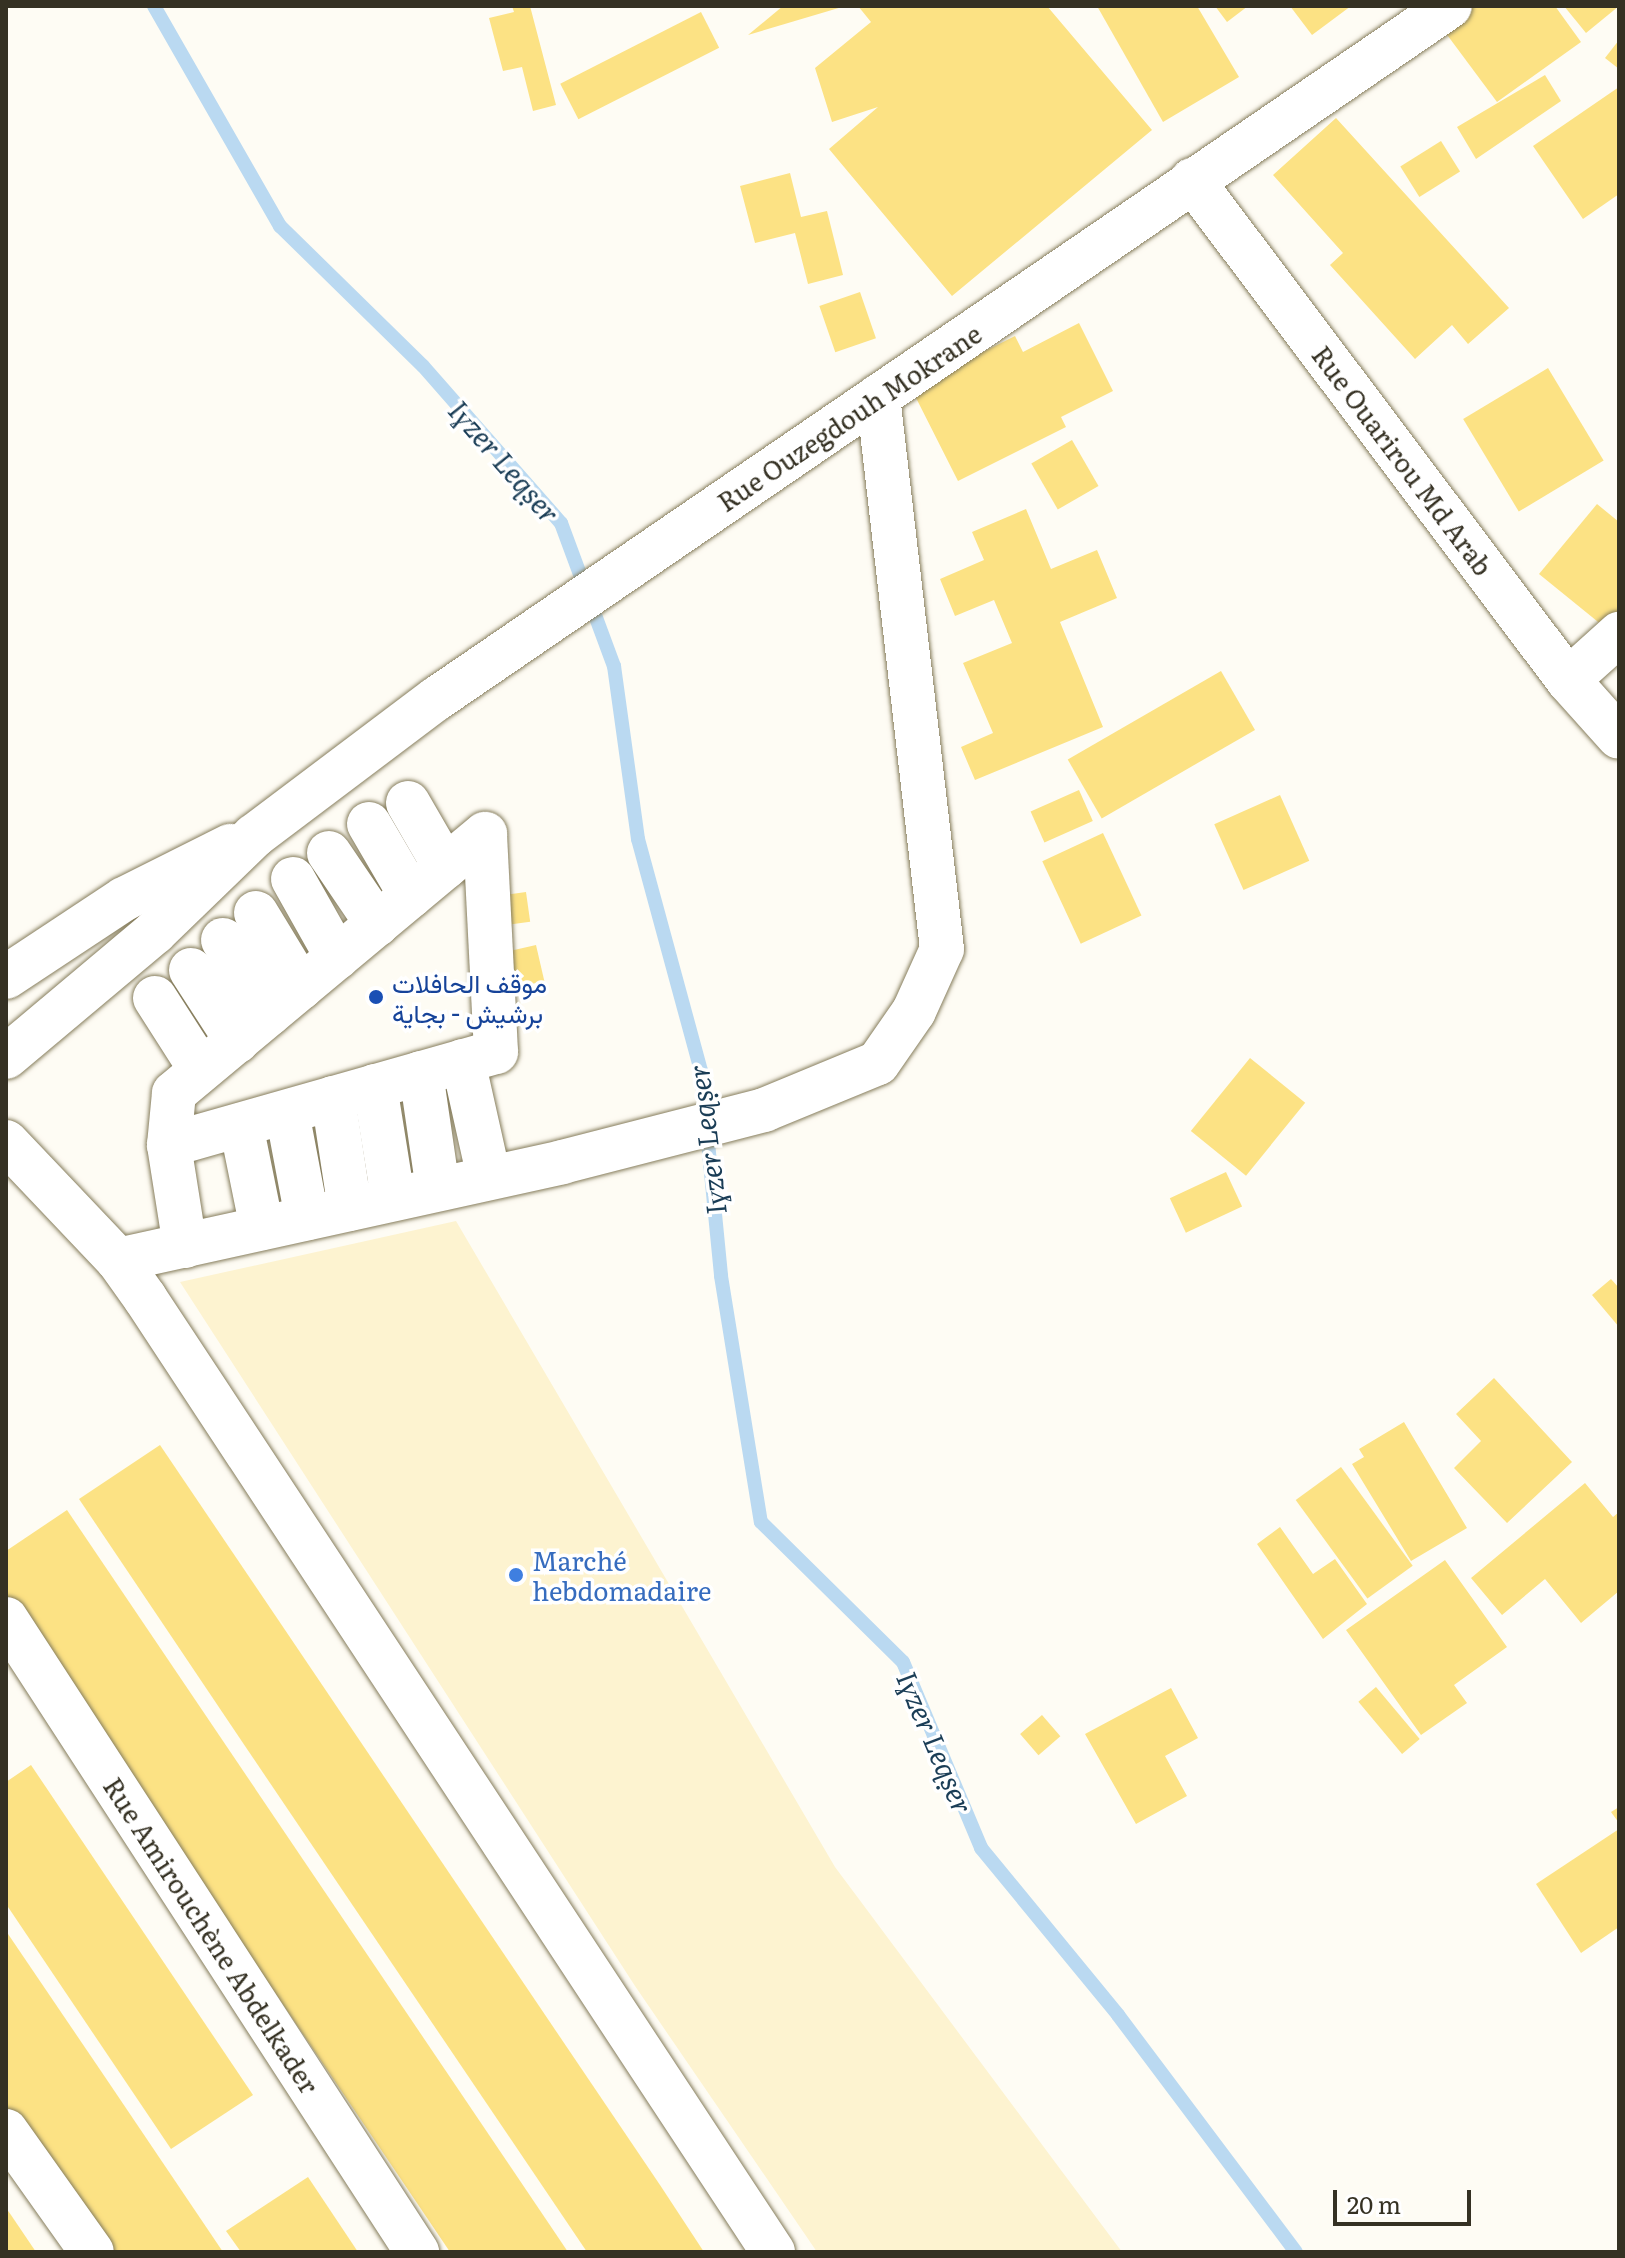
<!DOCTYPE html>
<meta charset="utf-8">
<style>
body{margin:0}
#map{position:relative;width:1625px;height:2258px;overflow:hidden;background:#fefcf4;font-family:Literata,Vazirmatn,serif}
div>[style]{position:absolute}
.built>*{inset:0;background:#fdf3d0}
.stream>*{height:14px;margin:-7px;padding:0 7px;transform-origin:7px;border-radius:7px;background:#bad9f1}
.building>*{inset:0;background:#fce284;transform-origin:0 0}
.roads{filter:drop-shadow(0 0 2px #867d5c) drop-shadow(0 0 2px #867d5c)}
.minor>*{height:44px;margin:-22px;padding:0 22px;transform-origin:22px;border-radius:22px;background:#fff}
.major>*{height:44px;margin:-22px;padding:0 22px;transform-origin:22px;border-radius:22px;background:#fff}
.dots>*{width:22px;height:22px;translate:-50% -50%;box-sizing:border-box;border:4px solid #fff;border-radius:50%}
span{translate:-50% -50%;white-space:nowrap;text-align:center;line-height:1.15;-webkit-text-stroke:7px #fff;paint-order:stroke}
.street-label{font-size:26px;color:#353123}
.transit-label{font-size:26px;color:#164399}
.left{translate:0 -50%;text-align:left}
.shop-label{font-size:26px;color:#366cbe}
.water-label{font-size:28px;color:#1a3d56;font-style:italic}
.frame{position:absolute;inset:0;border:8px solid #353123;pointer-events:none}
.scale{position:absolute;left:1333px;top:2190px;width:138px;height:36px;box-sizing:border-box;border:4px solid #353123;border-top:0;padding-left:10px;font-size:24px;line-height:28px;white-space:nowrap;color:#353123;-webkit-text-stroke:6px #fff;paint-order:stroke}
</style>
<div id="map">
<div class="built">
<div style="clip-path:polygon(456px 1221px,835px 1867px,1122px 2252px,817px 2252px,635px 1986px,180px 1282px)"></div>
</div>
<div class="stream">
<div style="left:154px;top:6px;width:254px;rotate:60.2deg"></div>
<div style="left:280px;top:226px;width:200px;rotate:44.4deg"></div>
<div style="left:423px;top:366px;width:209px;rotate:48.7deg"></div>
<div style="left:561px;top:523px;width:153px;rotate:69.7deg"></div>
<div style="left:614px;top:666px;width:175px;rotate:82.1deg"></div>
<div style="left:638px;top:839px;width:240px;rotate:74.8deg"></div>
<div style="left:701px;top:1071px;width:206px;rotate:84.4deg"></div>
<div style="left:721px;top:1276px;width:249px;rotate:80.8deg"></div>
<div style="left:761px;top:1522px;width:199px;rotate:44.6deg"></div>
<div style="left:903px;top:1662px;width:202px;rotate:67.2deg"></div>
<div style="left:981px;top:1848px;width:216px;rotate:50.6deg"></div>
<div style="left:1118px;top:2015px;width:296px;rotate:53.1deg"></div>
</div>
<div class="building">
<div style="clip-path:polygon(512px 6px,530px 6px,556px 105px,533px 111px,522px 67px,503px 71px,489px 18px,514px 12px)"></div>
<div style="clip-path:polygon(783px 6px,842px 6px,842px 7px,748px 35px)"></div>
<div style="clip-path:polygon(858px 6px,1047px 6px,1152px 130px,952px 296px,829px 149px,878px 107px,832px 122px,815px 68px,871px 22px)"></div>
<div style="clip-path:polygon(1097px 6px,1197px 6px,1239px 77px,1163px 122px)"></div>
<div style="clip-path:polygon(1215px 6px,1248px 6px,1227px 22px)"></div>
<div style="clip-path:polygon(1290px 6px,1351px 6px,1312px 35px)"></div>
<div style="clip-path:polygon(1473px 6px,1555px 6px,1581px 42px,1497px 102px,1442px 28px)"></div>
<div style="clip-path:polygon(1564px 6px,1619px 6px,1586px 33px)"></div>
<div style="left:701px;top:12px;width:40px;height:158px;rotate:63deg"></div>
<div style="clip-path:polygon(1619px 40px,1619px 69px,1605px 58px)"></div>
<div style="clip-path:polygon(1545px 75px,1561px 101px,1476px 159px,1457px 127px)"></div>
<div style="clip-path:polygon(1619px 87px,1619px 194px,1583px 219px,1533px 146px)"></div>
<div style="clip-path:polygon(1336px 118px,1509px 308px,1468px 344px,1452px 325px,1415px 359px,1330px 265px,1343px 253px,1273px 175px)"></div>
<div style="left:1441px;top:141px;width:36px;height:48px;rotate:58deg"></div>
<div style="clip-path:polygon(790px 173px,801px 217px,827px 211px,843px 275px,808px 284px,795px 233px,755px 243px,740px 186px)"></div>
<div style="left:860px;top:292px;width:49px;height:43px;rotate:71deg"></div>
<div style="clip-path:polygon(1079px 323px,1113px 391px,1061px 417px,1066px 427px,958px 481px,911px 388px,1015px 336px,1023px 352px)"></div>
<div style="left:1548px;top:368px;width:108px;height:99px;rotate:59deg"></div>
<div style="left:1072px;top:440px;width:53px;height:47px;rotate:60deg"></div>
<div style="clip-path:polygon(1597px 504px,1619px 522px,1619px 617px,1608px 630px,1539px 574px)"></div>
<div style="clip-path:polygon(1026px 509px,1051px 569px,1097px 550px,1117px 598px,1060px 622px,1103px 727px,975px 780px,961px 747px,993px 733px,963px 663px,1012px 643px,994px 600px,955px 616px,940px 579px,984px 560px,972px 532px)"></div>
<div style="left:1221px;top:671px;width:68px;height:177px;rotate:60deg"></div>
<div style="left:1079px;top:790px;width:34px;height:53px;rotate:66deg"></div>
<div style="left:1280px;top:795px;width:72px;height:72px;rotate:66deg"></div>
<div style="left:1103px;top:833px;width:91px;height:67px;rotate:65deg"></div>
<div style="left:526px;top:892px;width:30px;height:24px;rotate:82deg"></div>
<div style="left:536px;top:945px;width:37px;height:27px;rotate:77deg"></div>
<div style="left:1250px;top:1058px;width:71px;height:94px;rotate:39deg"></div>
<div style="left:1226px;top:1172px;width:38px;height:62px;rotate:65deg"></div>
<div style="clip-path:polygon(1611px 1279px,1619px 1288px,1619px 1327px,1592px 1295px)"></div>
<div style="clip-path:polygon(1494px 1378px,1572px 1462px,1507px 1523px,1454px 1468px,1481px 1441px,1456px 1414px)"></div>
<div style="clip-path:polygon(1404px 1422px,1467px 1528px,1411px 1561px,1352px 1464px,1364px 1457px,1359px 1449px)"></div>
<div style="clip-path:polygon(160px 1445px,660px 2185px,704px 2252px,587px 2252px,245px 1746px,79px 1499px)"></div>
<div style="left:1341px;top:1467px;width:122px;height:56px;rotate:54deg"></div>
<div style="clip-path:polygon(1585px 1483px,1613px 1517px,1619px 1512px,1619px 1591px,1581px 1623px,1545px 1579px,1502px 1615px,1471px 1578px)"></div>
<div style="clip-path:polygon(67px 1510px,456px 2086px,568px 2252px,450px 2252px,6px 1594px,6px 1551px)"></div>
<div style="clip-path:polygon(1280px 1527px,1313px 1574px,1335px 1559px,1367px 1604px,1323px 1639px,1257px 1544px)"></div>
<div style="clip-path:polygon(1445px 1560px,1507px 1647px,1454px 1685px,1467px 1703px,1421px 1735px,1346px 1630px)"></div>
<div style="left:1376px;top:1687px;width:68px;height:23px;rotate:50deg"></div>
<div style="clip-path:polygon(1171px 1688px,1198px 1738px,1165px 1756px,1187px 1796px,1136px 1824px,1085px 1734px)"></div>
<div style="left:1042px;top:1715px;width:28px;height:29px;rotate:49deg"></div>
<div style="clip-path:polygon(31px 1765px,253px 2095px,171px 2149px,6px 1904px,6px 1782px)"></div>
<div style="clip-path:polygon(1619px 1807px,1619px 1823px,1611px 1812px)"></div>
<div style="clip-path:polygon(1619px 1829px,1619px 1927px,1581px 1953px,1536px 1884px)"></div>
<div style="clip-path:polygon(6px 1931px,105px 2077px,223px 2252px,104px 2252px,78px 2214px,6px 2106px)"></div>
<div style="clip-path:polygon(308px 2177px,358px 2252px,241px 2252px,226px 2231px)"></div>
<div style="clip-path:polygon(6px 2208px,11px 2215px,36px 2252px,6px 2252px)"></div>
</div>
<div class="roads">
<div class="minor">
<div style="left:1192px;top:180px;width:626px;rotate:53.06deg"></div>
<div style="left:1568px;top:680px;width:76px;rotate:48.2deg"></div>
<div style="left:1568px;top:680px;width:69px;rotate:-42deg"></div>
<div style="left:408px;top:803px;width:74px;rotate:60deg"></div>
<div style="left:369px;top:824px;width:83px;rotate:59.7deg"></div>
<div style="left:329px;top:853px;width:86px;rotate:55.9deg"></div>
<div style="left:293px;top:879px;width:90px;rotate:60.6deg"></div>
<div style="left:256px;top:913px;width:87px;rotate:58.7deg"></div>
<div style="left:223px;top:940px;width:87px;rotate:58.1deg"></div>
<div style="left:191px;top:970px;width:85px;rotate:57.1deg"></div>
<div style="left:155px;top:998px;width:85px;rotate:57.4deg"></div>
<div style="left:463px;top:1061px;width:119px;rotate:77.4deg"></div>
<div style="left:421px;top:1073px;width:117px;rotate:81.7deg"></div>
<div style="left:375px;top:1086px;width:114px;rotate:80.9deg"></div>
<div style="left:333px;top:1098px;width:112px;rotate:81.3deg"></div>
<div style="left:287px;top:1112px;width:108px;rotate:79.3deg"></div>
<div style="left:241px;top:1125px;width:105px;rotate:78.5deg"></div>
<div style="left:6px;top:1142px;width:163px;rotate:46.5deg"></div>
<div style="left:118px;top:1260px;width:47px;rotate:54.6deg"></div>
<div style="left:145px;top:1298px;width:1142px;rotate:56.64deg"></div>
<div style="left:169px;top:1145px;width:340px;rotate:-15.9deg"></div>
<div style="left:496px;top:1052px;width:218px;rotate:-92.9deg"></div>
<div style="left:185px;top:1246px;width:102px;rotate:-99deg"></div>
<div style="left:169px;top:1145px;width:52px;rotate:-84.5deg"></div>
<div style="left:174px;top:1093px;width:405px;rotate:-39.8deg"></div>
<div style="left:118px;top:1260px;width:455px;rotate:-12.4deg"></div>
<div style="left:562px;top:1162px;width:209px;rotate:-14.4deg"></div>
<div style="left:764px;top:1110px;width:123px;rotate:-22.4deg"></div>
<div style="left:878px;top:1063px;width:63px;rotate:-55.3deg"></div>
<div style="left:914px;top:1011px;width:68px;rotate:-65.7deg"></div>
<div style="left:942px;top:949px;width:556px;rotate:-96.61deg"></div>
<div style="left:6px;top:1619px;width:755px;rotate:57deg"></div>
<div style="left:6px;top:2131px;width:148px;rotate:54.6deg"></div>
</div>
<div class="major">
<div style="left:6px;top:977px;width:141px;rotate:-33.5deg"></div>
<div style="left:124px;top:899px;width:119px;rotate:-26.6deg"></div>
<div style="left:6px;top:1057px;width:194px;rotate:-40deg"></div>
<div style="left:155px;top:932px;width:138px;rotate:-44.1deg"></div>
<div style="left:254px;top:836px;width:228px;rotate:-37deg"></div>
<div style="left:436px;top:699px;width:1228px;rotate:-34.35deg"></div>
</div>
</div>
<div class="dots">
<div style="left:376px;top:997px;background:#1a4fb4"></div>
<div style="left:516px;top:1575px;background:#3f7fe0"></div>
</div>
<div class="street-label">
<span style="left:849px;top:417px;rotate:-34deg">Rue Ouzegdouh Mokrane</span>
<span style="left:1403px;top:460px;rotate:53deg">Rue Ouarirou Md Arab</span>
<span style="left:212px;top:1935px;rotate:57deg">Rue Amirouchène Abdelkader</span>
</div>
<div class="transit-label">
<span class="left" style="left:392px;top:997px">موقف الحافلات<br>برشيش - بجاية</span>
</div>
<div class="shop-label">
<span class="left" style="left:532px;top:1575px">Marché<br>hebdomadaire</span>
</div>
<div class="water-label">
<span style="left:505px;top:461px;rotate:49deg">Iɣzer Leqṣer</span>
<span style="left:706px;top:1140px;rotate:-97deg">Iɣzer Leqṣer</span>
<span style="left:936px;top:1742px;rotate:67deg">Iɣzer Leqṣer</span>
</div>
<div class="frame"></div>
<div class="scale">20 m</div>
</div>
